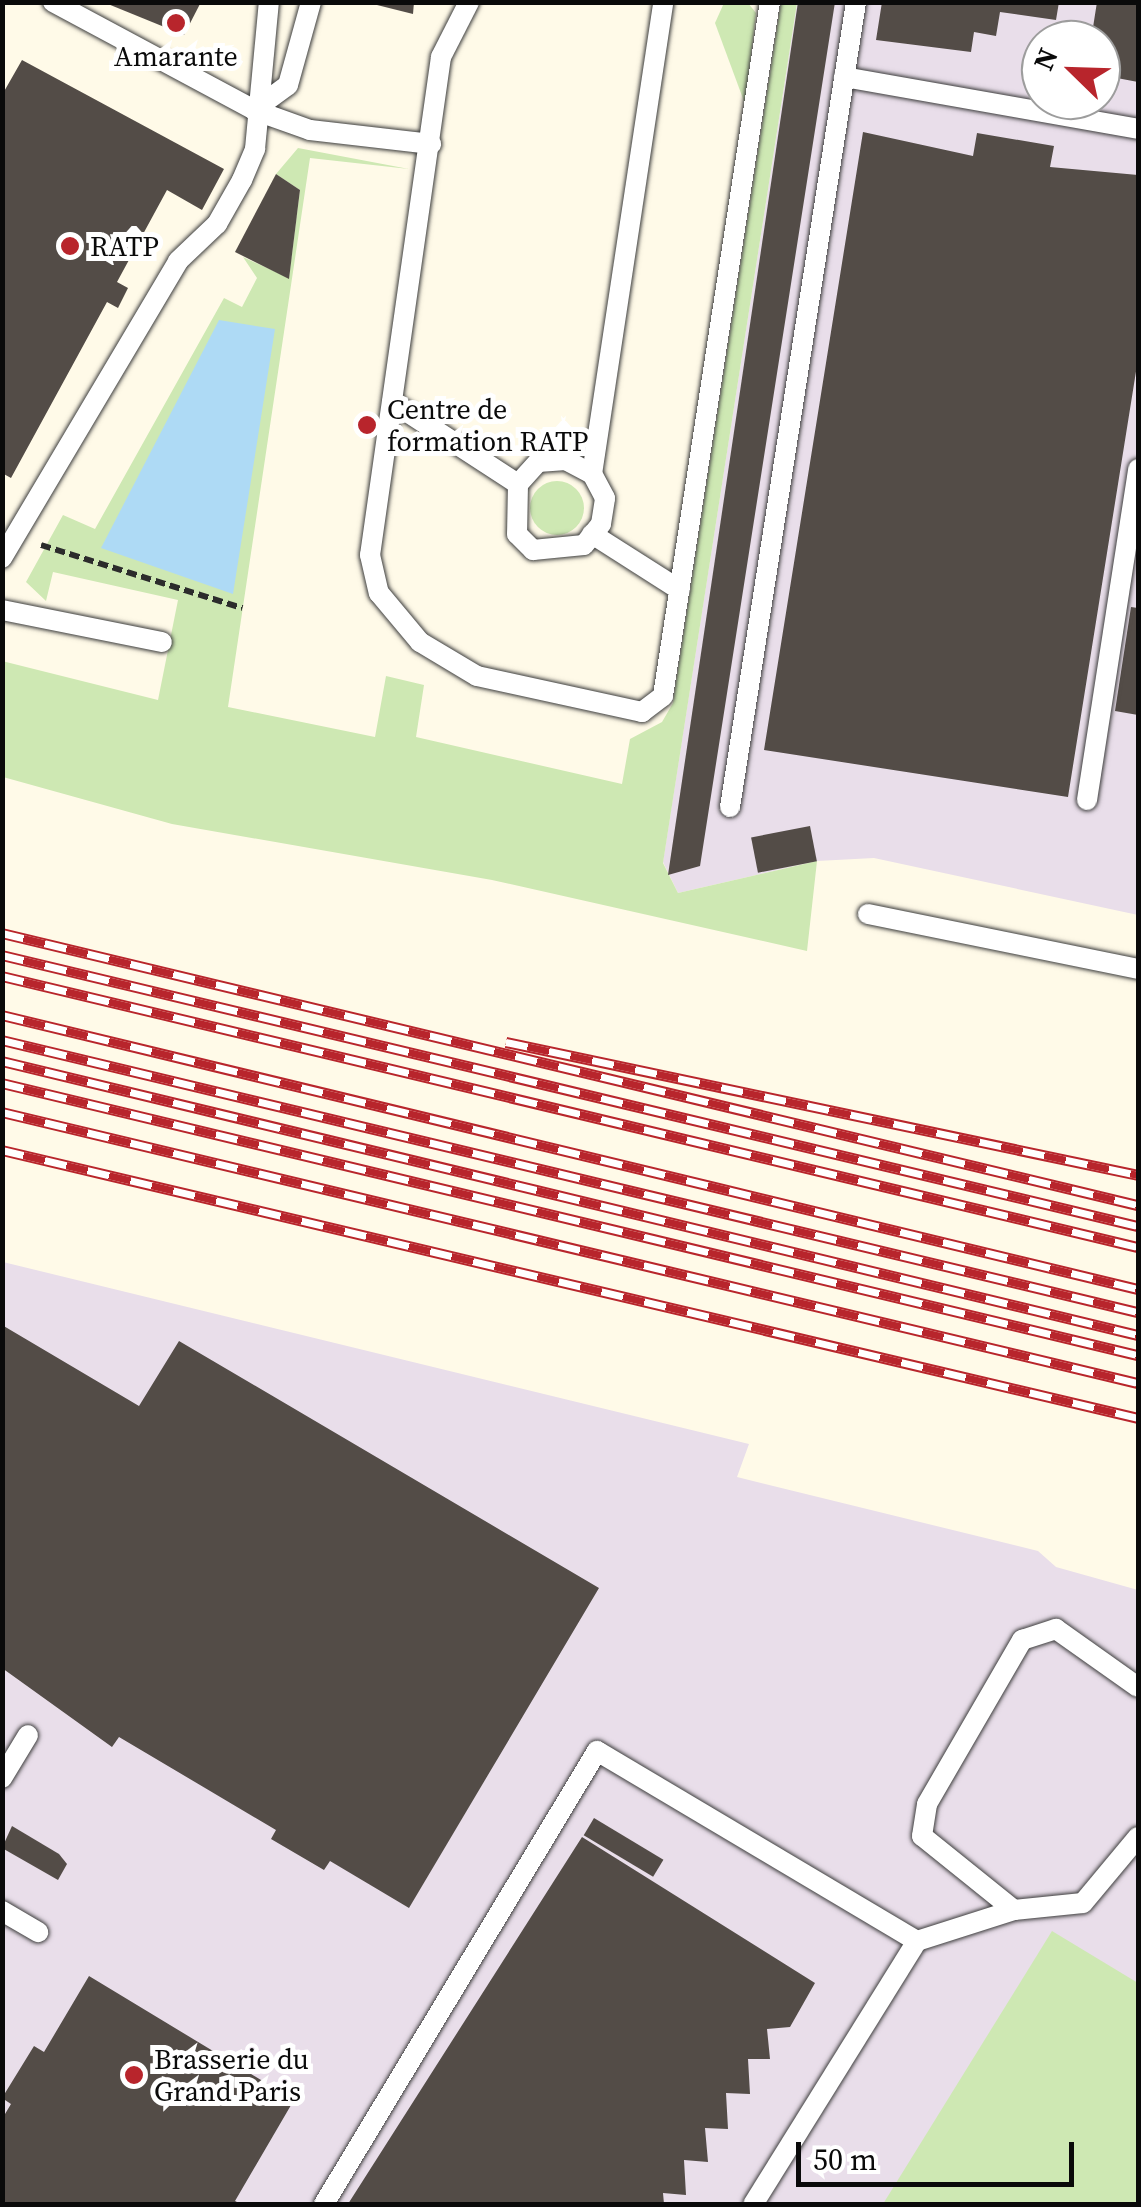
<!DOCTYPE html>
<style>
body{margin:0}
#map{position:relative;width:1141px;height:2207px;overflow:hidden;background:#fffae8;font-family:"Source Serif 4",serif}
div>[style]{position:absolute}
.industrial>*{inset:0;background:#e9deea}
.green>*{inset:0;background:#cee8b3}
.round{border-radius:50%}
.water>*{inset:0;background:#aedaf5}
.building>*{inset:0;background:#534c47;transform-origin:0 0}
.path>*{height:6px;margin-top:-3px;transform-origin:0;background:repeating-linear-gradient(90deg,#2c2c2c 0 10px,transparent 0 15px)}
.roads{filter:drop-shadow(0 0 2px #3d3d3d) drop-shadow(0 0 2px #3d3d3d)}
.lane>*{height:20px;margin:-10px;padding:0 10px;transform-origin:10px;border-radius:10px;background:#fff}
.rail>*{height:11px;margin-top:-5.5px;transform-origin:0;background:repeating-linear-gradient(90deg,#fff 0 22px,#b8252c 0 44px);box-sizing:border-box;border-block:2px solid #b8252c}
.dots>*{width:28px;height:28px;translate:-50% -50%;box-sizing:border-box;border:5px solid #fff;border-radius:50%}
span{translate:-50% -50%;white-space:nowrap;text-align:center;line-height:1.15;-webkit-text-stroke:10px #fff;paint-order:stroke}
.poi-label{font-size:28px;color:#0a0a0a}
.left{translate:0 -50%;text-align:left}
.frame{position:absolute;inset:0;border:5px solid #0a0a0a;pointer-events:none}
.north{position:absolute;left:1021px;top:20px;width:100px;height:100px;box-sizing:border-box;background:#fff;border:2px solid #9d9d9d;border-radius:50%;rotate:293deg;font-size:28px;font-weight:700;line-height:40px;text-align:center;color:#0a0a0a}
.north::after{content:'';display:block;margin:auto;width:35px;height:45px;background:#b8252c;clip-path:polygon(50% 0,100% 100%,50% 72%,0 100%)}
.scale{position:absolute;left:796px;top:2142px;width:278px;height:45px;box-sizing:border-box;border:5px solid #0a0a0a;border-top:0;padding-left:12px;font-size:30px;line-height:35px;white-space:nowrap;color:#0a0a0a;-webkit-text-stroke:8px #fff;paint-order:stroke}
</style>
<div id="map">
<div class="industrial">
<div style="clip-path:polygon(evenodd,797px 3px,1138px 3px,1138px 915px,874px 858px,817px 861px,678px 893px,663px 862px,797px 3px,1041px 40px,1101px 40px,1101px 100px,1041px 100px,1041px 40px)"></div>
<div style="clip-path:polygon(3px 1262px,749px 1444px,737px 1477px,1038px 1551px,1056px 1567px,1138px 1590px,1138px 2204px,3px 2204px)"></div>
</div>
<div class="green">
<div style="clip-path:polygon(724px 3px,748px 3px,756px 13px,745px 104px,715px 23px)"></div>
<div style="clip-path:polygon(781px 3px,797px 3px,663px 863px,678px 893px,817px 861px,807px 951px,492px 880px,172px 824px,3px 777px,2px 661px,158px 700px,178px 600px,53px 572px,46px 601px,26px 582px,63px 515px,95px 529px,224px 298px,242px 307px,257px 278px,243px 257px,289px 278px,300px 190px,276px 174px,298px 148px,409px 169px,310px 158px,228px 707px,375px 737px,386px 676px,424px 685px,416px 737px,622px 784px,630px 739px,662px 722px,673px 703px)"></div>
<div class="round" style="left:530px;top:481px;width:54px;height:54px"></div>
<div style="clip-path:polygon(1052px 1931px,1138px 1983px,1138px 2204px,883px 2204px)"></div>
</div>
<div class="water">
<div style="clip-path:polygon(219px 320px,275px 329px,233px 594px,101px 548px)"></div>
</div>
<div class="building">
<div style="clip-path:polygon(103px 2px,201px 2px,184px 35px)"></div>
<div style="clip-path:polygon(365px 2px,414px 2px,413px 14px)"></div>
<div style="clip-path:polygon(798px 2px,835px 2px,700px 866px,668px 875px)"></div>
<div style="clip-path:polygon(882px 2px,1059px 2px,1056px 20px,1000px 12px,996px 36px,974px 32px,971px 52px,876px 40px)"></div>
<div style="clip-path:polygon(1097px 2px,1138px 2px,1138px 82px,1101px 75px,1101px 40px,1091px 40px)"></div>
<div style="clip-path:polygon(22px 60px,224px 169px,202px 210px,167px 190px,117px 282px,128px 288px,118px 308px,107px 302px,11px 478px,2px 473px,2px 95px)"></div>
<div style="clip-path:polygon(863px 132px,973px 156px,977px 133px,1054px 146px,1050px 167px,1138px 175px,1138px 359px,1068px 797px,764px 750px)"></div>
<div style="clip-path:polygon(276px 174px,300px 190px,289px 279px,235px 252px)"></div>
<div style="clip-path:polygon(1131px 607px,1138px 608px,1138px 715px,1115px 711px)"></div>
<div style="left:810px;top:826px;width:36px;height:60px;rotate:79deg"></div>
<div style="clip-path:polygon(2px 1325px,139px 1406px,179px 1341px,599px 1588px,409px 1908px,330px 1861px,324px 1870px,271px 1839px,276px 1830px,119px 1737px,112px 1747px,2px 1668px)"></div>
<div style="left:594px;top:1818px;width:81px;height:20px;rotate:31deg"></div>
<div style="clip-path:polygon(12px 1826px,59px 1854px,67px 1864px,58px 1880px,2px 1848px)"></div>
<div style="clip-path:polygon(582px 1837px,815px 1983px,790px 2027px,767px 2029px,770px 2059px,748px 2059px,750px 2094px,726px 2093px,728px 2129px,705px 2128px,708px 2162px,684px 2160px,686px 2195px,663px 2193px,664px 2204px,348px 2204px)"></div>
<div style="clip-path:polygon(89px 1976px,294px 2100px,235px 2201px,241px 2204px,2px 2204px,2px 2119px,11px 2104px,2px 2098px,34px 2046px,44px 2052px)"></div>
</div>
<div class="path">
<div style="left:41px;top:545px;width:211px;rotate:17.4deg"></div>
</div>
<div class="roads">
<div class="lane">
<div style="left:53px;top:2px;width:228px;rotate:28.2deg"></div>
<div style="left:254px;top:110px;width:59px;rotate:19.7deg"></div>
<div style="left:310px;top:130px;width:122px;rotate:6.6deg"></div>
<div style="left:469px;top:2px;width:62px;rotate:117deg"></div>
<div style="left:441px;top:57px;width:503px;rotate:98.11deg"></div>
<div style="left:370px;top:555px;width:39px;rotate:77deg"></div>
<div style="left:379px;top:593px;width:64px;rotate:50.1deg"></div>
<div style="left:420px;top:642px;width:66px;rotate:30.8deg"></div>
<div style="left:477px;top:676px;width:169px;rotate:12.3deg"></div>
<div style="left:642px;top:712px;width:26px;rotate:-37deg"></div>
<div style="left:663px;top:696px;width:702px;rotate:-81.24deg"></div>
<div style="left:844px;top:77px;width:299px;rotate:10deg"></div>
<div style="left:254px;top:110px;width:42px;rotate:-36.3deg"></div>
<div style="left:288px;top:85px;width:86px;rotate:-74.5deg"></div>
<div style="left:392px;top:402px;width:150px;rotate:33.1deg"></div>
<div style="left:592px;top:474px;width:30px;rotate:-152deg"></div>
<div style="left:566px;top:460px;width:28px;rotate:176deg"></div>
<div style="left:538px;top:462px;width:30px;rotate:132deg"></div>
<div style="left:518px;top:484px;width:50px;rotate:91.1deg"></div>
<div style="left:517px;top:534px;width:23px;rotate:45deg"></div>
<div style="left:533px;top:550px;width:51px;rotate:-5.6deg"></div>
<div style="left:584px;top:545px;width:27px;rotate:-51deg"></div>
<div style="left:601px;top:524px;width:26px;rotate:-81deg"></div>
<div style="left:605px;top:498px;width:27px;rotate:-118deg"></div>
<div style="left:592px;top:474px;width:477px;rotate:-81.4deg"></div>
<div style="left:592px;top:534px;width:104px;rotate:32.5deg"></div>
<div style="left:2px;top:558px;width:345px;rotate:-59.3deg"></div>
<div style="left:178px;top:261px;width:54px;rotate:-43.5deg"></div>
<div style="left:217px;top:224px;width:51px;rotate:-60.4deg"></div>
<div style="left:242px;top:180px;width:34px;rotate:-67deg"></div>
<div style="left:255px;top:149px;width:148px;rotate:-84.6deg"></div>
<div style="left:2px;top:610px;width:163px;rotate:11.3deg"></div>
<div style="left:1087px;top:800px;width:335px;rotate:-81.2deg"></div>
<div style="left:730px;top:807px;width:815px;rotate:-81.1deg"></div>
<div style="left:868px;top:914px;width:276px;rotate:11.5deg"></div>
<div style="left:2px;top:1778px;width:50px;rotate:-58.8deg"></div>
<div style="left:1014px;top:1910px;width:118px;rotate:-141.2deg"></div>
<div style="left:922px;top:1836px;width:32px;rotate:-81deg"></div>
<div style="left:927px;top:1804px;width:190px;rotate:-59.9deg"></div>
<div style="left:1022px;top:1640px;width:36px;rotate:-18deg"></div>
<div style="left:1056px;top:1629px;width:100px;rotate:35.3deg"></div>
<div style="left:2px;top:1911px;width:42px;rotate:30.3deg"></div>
<div style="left:917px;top:1941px;width:102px;rotate:-17.7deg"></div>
<div style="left:1014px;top:1910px;width:69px;rotate:-5.8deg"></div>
<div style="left:1083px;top:1903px;width:86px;rotate:-50.2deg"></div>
<div style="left:324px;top:2204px;width:529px;rotate:-58.92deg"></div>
<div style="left:597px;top:1751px;width:372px;rotate:30.7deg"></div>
<div style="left:917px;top:1941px;width:310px;rotate:121.9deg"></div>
</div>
</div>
<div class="rail">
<div style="left:2px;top:933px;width:1168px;rotate:13.47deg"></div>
<div style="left:2px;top:955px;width:1168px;rotate:13.42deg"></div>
<div style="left:2px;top:976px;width:1168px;rotate:13.42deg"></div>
<div style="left:2px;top:1015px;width:1169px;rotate:13.56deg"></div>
<div style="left:2px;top:1040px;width:1168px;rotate:13.47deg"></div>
<div style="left:506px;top:1042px;width:646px;rotate:11.88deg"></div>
<div style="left:2px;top:1061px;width:1169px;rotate:13.56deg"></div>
<div style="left:2px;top:1083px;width:1168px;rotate:13.47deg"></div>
<div style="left:2px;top:1112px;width:1168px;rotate:13.42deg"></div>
<div style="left:2px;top:1150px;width:1167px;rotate:13.27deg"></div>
</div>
<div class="dots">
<div style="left:176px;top:23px;background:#b8252c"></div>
<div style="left:70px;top:246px;background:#b8252c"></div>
<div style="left:367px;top:425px;background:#b8252c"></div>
<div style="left:134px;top:2075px;background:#b8252c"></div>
</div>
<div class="poi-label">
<span style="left:176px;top:56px">Amarante</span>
<span class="left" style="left:90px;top:246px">RATP</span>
<span class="left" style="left:387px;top:425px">Centre de<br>formation RATP</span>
<span class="left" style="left:154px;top:2075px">Brasserie du<br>Grand Paris</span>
</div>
<div class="frame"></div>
<div class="north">N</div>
<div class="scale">50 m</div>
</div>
